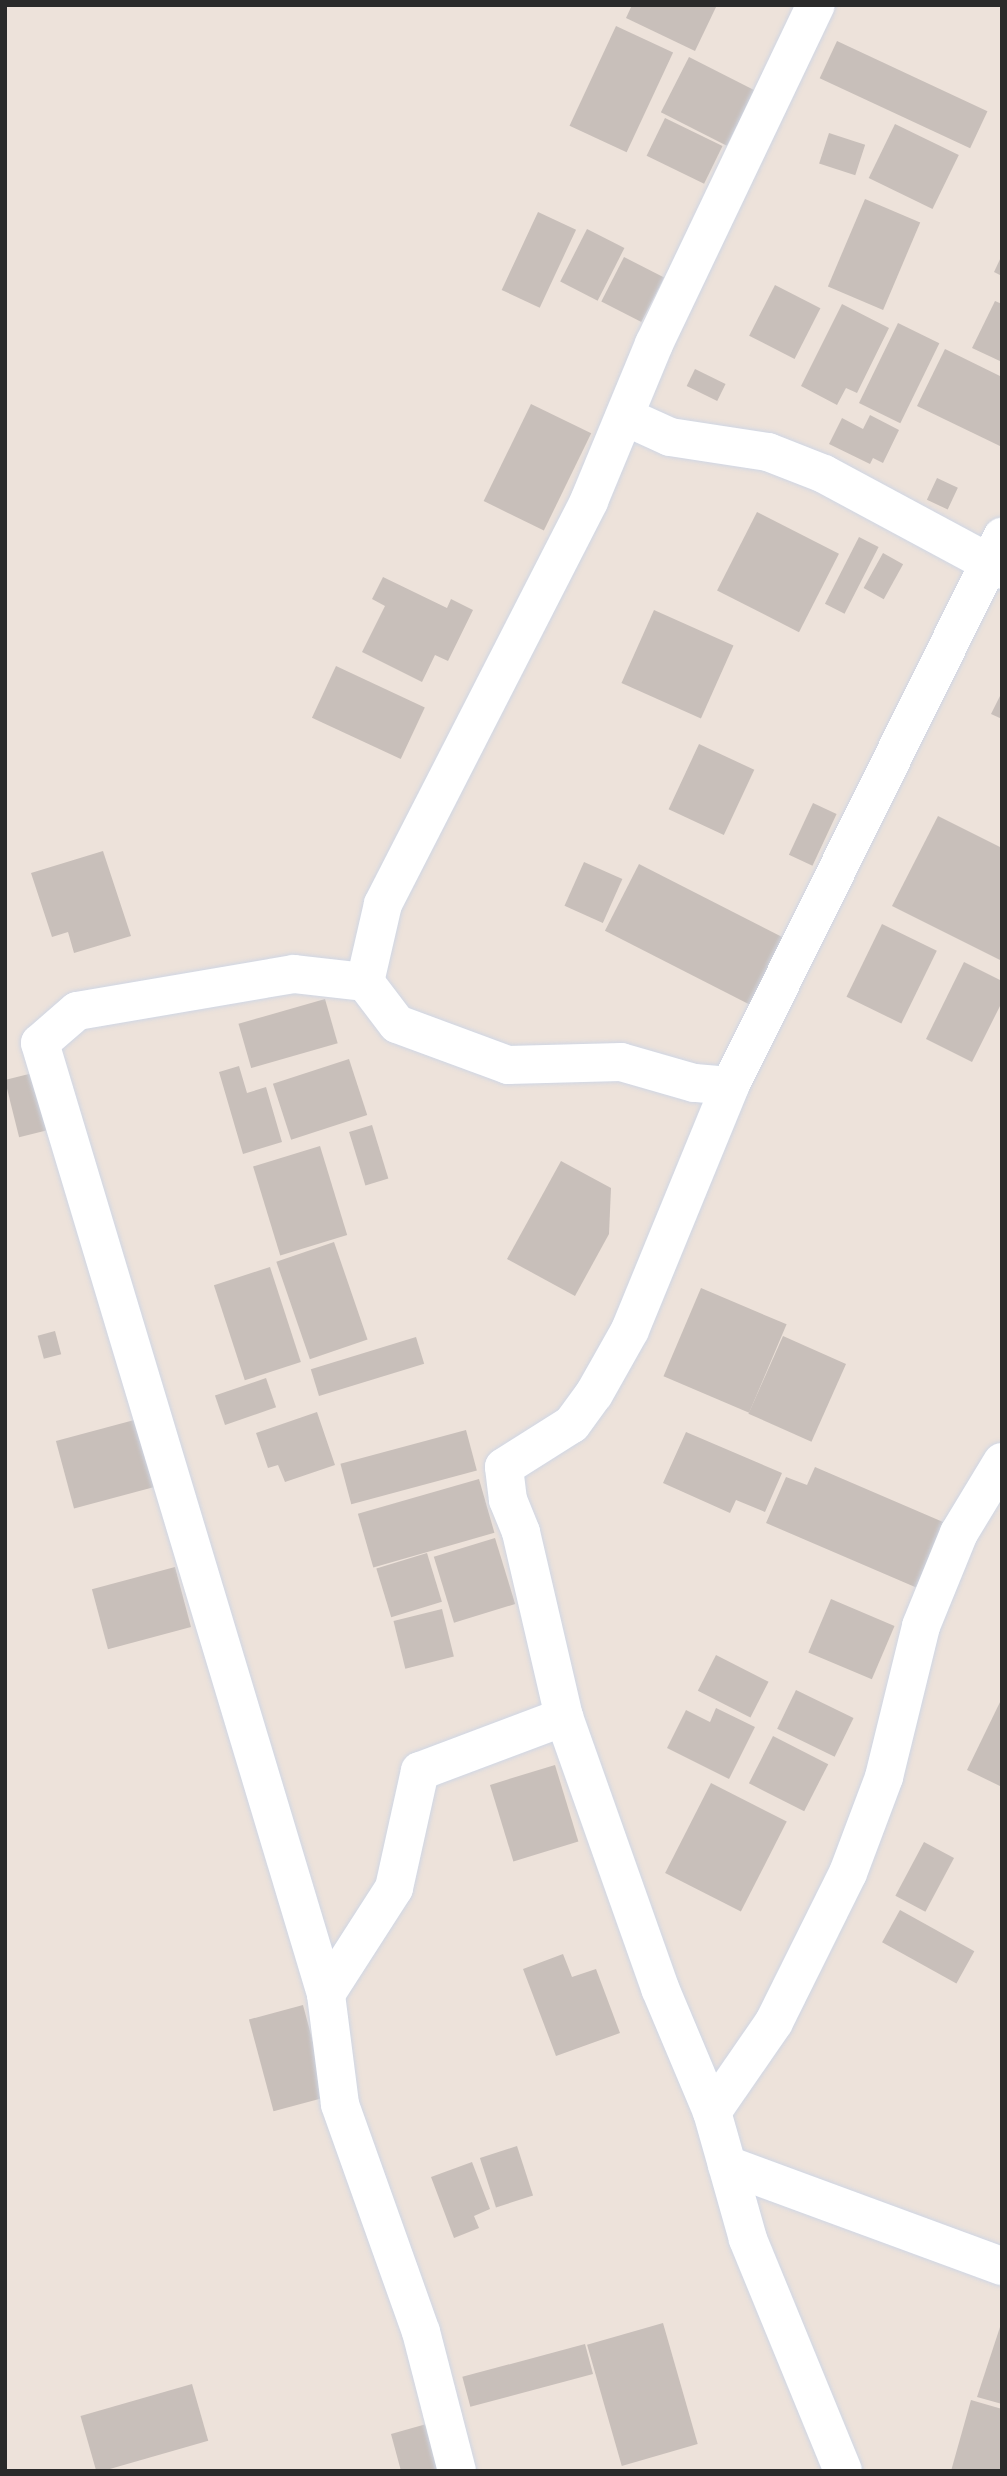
<!DOCTYPE html>
<style>
body{margin:0}
#map{position:relative;width:1007px;height:2476px;overflow:hidden;background:#ede2da;font-family:Signika,sans-serif}
div>[style]{position:absolute}
.building>*{inset:0;background:#c8bfba;transform-origin:0 0}
.roads{filter:drop-shadow(0 0 2px #cfd6e4) drop-shadow(0 0 2px #cfd6e4)}
.minor>*{height:38px;margin:-19px;padding:0 19px;transform-origin:19px;border-radius:19px;background:#fff}
span{translate:-50% -50%;white-space:nowrap;text-align:center;line-height:1.15;-webkit-text-stroke:5px #fff;paint-order:stroke}
.frame{position:absolute;inset:0;border:7px solid #2a2a2a;pointer-events:none}
</style>
<div id="map">
<div class="building">
<div style="clip-path:polygon(632px 5px,717px 5px,695px 51px,626px 18px)"></div>
<div style="left:616px;top:26px;width:63px;height:110px;rotate:25deg"></div>
<div style="left:837px;top:41px;width:166px;height:41px;rotate:25deg"></div>
<div style="left:689px;top:57px;width:74px;height:62px;rotate:27deg"></div>
<div style="left:665px;top:118px;width:64px;height:42px;rotate:26deg"></div>
<div style="left:895px;top:124px;width:71px;height:60px;rotate:26deg"></div>
<div style="left:829px;top:133px;width:38px;height:32px;rotate:18deg"></div>
<div style="left:865px;top:199px;width:60px;height:95px;rotate:23deg"></div>
<div style="left:538px;top:212px;width:42px;height:86px;rotate:25deg"></div>
<div style="left:587px;top:229px;width:42px;height:59px;rotate:27deg"></div>
<div style="clip-path:polygon(1002px 255px,1002px 276px,994px 272px)"></div>
<div style="left:624px;top:257px;width:45px;height:50px;rotate:27deg"></div>
<div style="left:775px;top:285px;width:51px;height:57px;rotate:27deg"></div>
<div style="clip-path:polygon(995px 301px,1002px 304px,1002px 362px,972px 348px)"></div>
<div style="clip-path:polygon(842px 304px,889px 328px,857px 393px,846px 388px,837px 405px,801px 386px)"></div>
<div style="left:898px;top:323px;width:46px;height:89px;rotate:26deg"></div>
<div style="clip-path:polygon(945px 349px,1002px 377px,1002px 447px,917px 406px)"></div>
<div style="left:695px;top:369px;width:34px;height:19px;rotate:26deg"></div>
<div style="left:531px;top:404px;width:67px;height:108px;rotate:26deg"></div>
<div style="clip-path:polygon(870px 415px,899px 430px,883px 463px,873px 458px,870px 464px,829px 444px,842px 418px,863px 429px)"></div>
<div style="left:937px;top:478px;width:23px;height:24px;rotate:25deg"></div>
<div style="left:757px;top:512px;width:92px;height:88px;rotate:27deg"></div>
<div style="left:859px;top:537px;width:22px;height:75px;rotate:27deg"></div>
<div style="left:883px;top:553px;width:23px;height:40px;rotate:29deg"></div>
<div style="clip-path:polygon(383px 577px,447px 608px,451px 599px,473px 610px,448px 661px,435px 655px,422px 682px,362px 652px,385px 606px,372px 599px)"></div>
<div style="left:654px;top:610px;width:87px;height:80px;rotate:24deg"></div>
<div style="left:336px;top:666px;width:98px;height:57px;rotate:25deg"></div>
<div style="clip-path:polygon(1002px 692px,1002px 719px,991px 714px)"></div>
<div style="left:699px;top:744px;width:61px;height:72px;rotate:25deg"></div>
<div style="left:813px;top:803px;width:26px;height:57px;rotate:25deg"></div>
<div style="clip-path:polygon(938px 816px,1002px 848px,1002px 961px,892px 906px)"></div>
<div style="clip-path:polygon(103px 851px,131px 936px,74px 953px,68px 932px,52px 937px,31px 873px)"></div>
<div style="left:584px;top:862px;width:42px;height:48px;rotate:24deg"></div>
<div style="left:639px;top:864px;width:165px;height:75px;rotate:27deg"></div>
<div style="left:882px;top:924px;width:61px;height:81px;rotate:26deg"></div>
<div style="clip-path:polygon(964px 962px,1002px 981px,1002px 1002px,972px 1062px,926px 1039px)"></div>
<div style="left:325px;top:999px;width:46px;height:90px;rotate:74deg"></div>
<div style="left:349px;top:1059px;width:59px;height:80px;rotate:72deg"></div>
<div style="clip-path:polygon(239px 1066px,247px 1093px,266px 1087px,282px 1142px,243px 1154px,219px 1072px)"></div>
<div style="left:33px;top:1073px;width:59px;height:29px;rotate:76deg"></div>
<div style="left:372px;top:1125px;width:56px;height:24px;rotate:73deg"></div>
<div style="left:320px;top:1146px;width:93px;height:70px;rotate:73deg"></div>
<div style="clip-path:polygon(561px 1161px,611px 1188px,609px 1234px,575px 1296px,507px 1259px)"></div>
<div style="left:334px;top:1242px;width:103px;height:61px;rotate:71deg"></div>
<div style="left:270px;top:1267px;width:100px;height:59px;rotate:72deg"></div>
<div style="left:701px;top:1288px;width:93px;height:96px;rotate:23deg"></div>
<div style="left:55px;top:1331px;width:24px;height:18px;rotate:75deg"></div>
<div style="left:783px;top:1336px;width:69px;height:85px;rotate:24deg"></div>
<div style="left:416px;top:1337px;width:28px;height:110px;rotate:73deg"></div>
<div style="left:266px;top:1378px;width:31px;height:54px;rotate:71deg"></div>
<div style="clip-path:polygon(317px 1412px,335px 1465px,285px 1482px,278px 1465px,268px 1468px,256px 1433px)"></div>
<div style="left:138px;top:1419px;width:70px;height:85px;rotate:75deg"></div>
<div style="left:466px;top:1430px;width:42px;height:130px;rotate:75deg"></div>
<div style="clip-path:polygon(686px 1432px,782px 1473px,765px 1512px,736px 1500px,730px 1513px,663px 1483px)"></div>
<div style="clip-path:polygon(815px 1467px,950px 1525px,922px 1590px,766px 1523px,786px 1477px,807px 1485px)"></div>
<div style="left:479px;top:1479px;width:56px;height:126px;rotate:74deg"></div>
<div style="left:495px;top:1538px;width:69px;height:64px;rotate:73deg"></div>
<div style="left:427px;top:1553px;width:51px;height:53px;rotate:73deg"></div>
<div style="left:175px;top:1567px;width:62px;height:86px;rotate:75deg"></div>
<div style="left:831px;top:1599px;width:69px;height:58px;rotate:23deg"></div>
<div style="left:442px;top:1609px;width:49px;height:50px;rotate:76deg"></div>
<div style="left:716px;top:1655px;width:59px;height:40px;rotate:27deg"></div>
<div style="left:796px;top:1690px;width:64px;height:43px;rotate:26deg"></div>
<div style="clip-path:polygon(1002px 1698px,1002px 1787px,967px 1770px)"></div>
<div style="clip-path:polygon(716px 1708px,755px 1727px,729px 1779px,667px 1748px,686px 1710px,710px 1722px)"></div>
<div style="left:773px;top:1736px;width:62px;height:53px;rotate:27deg"></div>
<div style="left:555px;top:1765px;width:80px;height:68px;rotate:73deg"></div>
<div style="left:711px;top:1783px;width:85px;height:101px;rotate:27deg"></div>
<div style="left:924px;top:1842px;width:34px;height:61px;rotate:28deg"></div>
<div style="left:900px;top:1910px;width:85px;height:37px;rotate:29deg"></div>
<div style="clip-path:polygon(563px 1954px,572px 1977px,596px 1969px,620px 2033px,556px 2056px,523px 1969px)"></div>
<div style="left:303px;top:2005px;width:95px;height:56px;rotate:75deg"></div>
<div style="left:517px;top:2146px;width:52px;height:39px;rotate:72deg"></div>
<div style="clip-path:polygon(472px 2162px,490px 2209px,474px 2216px,479px 2228px,454px 2238px,431px 2177px)"></div>
<div style="clip-path:polygon(1002px 2321px,1002px 2404px,977px 2397px)"></div>
<div style="left:663px;top:2323px;width:126px;height:79px;rotate:74deg"></div>
<div style="left:585px;top:2344px;width:31px;height:127px;rotate:75deg"></div>
<div style="left:192px;top:2384px;width:59px;height:116px;rotate:74deg"></div>
<div style="clip-path:polygon(971px 2400px,1002px 2409px,1002px 2471px,951px 2471px)"></div>
<div style="clip-path:polygon(430px 2423px,444px 2471px,401px 2471px,391px 2434px)"></div>
</div>
<div class="roads">
<div class="minor">
<div style="left:626px;top:417px;width:48px;rotate:24.4deg"></div>
<div style="left:670px;top:437px;width:99px;rotate:8.7deg"></div>
<div style="left:768px;top:452px;width:60px;rotate:21.4deg"></div>
<div style="left:824px;top:474px;width:202px;rotate:28.3deg"></div>
<div style="left:730px;top:1086px;width:36px;rotate:-175deg"></div>
<div style="left:694px;top:1083px;width:76px;rotate:-164deg"></div>
<div style="left:621px;top:1062px;width:113px;rotate:178.5deg"></div>
<div style="left:508px;top:1065px;width:118px;rotate:-159.7deg"></div>
<div style="left:397px;top:1024px;width:53px;rotate:-127.3deg"></div>
<div style="left:365px;top:982px;width:80px;rotate:-77deg"></div>
<div style="left:383px;top:904px;width:453px;rotate:-62.9deg"></div>
<div style="left:589px;top:501px;width:170px;rotate:-67.5deg"></div>
<div style="left:654px;top:344px;width:376px;rotate:-64.5deg"></div>
<div style="left:326px;top:1994px;width:993px;rotate:-106.74deg"></div>
<div style="left:40px;top:1043px;width:49px;rotate:-40.9deg"></div>
<div style="left:77px;top:1011px;width:220px;rotate:-9.7deg"></div>
<div style="left:294px;top:974px;width:71px;rotate:6.4deg"></div>
<div style="left:712px;top:2112px;width:109px;rotate:-55.4deg"></div>
<div style="left:774px;top:2022px;width:166px;rotate:-63.6deg"></div>
<div style="left:848px;top:1873px;width:103px;rotate:-69.4deg"></div>
<div style="left:884px;top:1777px;width:155px;rotate:-76.2deg"></div>
<div style="left:921px;top:1626px;width:100px;rotate:-67.8deg"></div>
<div style="left:959px;top:1533px;width:83px;rotate:-58.8deg"></div>
<div style="left:727px;top:2165px;width:293px;rotate:20.2deg"></div>
<div style="left:457px;top:2471px;width:144px;rotate:-104.5deg"></div>
<div style="left:421px;top:2332px;width:242px;rotate:-109.6deg"></div>
<div style="left:340px;top:2104px;width:111px;rotate:-97.3deg"></div>
<div style="left:326px;top:1994px;width:126px;rotate:-57.3deg"></div>
<div style="left:394px;top:1888px;width:120px;rotate:-77.5deg"></div>
<div style="left:420px;top:1771px;width:154px;rotate:-20.6deg"></div>
<div style="left:843px;top:2471px;width:251px;rotate:-112.3deg"></div>
<div style="left:748px;top:2239px;width:132px;rotate:-105.8deg"></div>
<div style="left:712px;top:2112px;width:134px;rotate:-112.8deg"></div>
<div style="left:660px;top:1988px;width:288px;rotate:-109.5deg"></div>
<div style="left:564px;top:1717px;width:190px;rotate:-103.1deg"></div>
<div style="left:521px;top:1532px;width:35px;rotate:-112deg"></div>
<div style="left:508px;top:1500px;width:33px;rotate:-97deg"></div>
<div style="left:504px;top:1467px;width:80px;rotate:-32.3deg"></div>
<div style="left:572px;top:1424px;width:37px;rotate:-54deg"></div>
<div style="left:594px;top:1394px;width:73px;rotate:-60.6deg"></div>
<div style="left:630px;top:1330px;width:264px;rotate:-67.7deg"></div>
<div style="left:730px;top:1086px;width:613px;rotate:-63.64deg"></div>
</div>
</div>
<div class="frame"></div>
</div>
